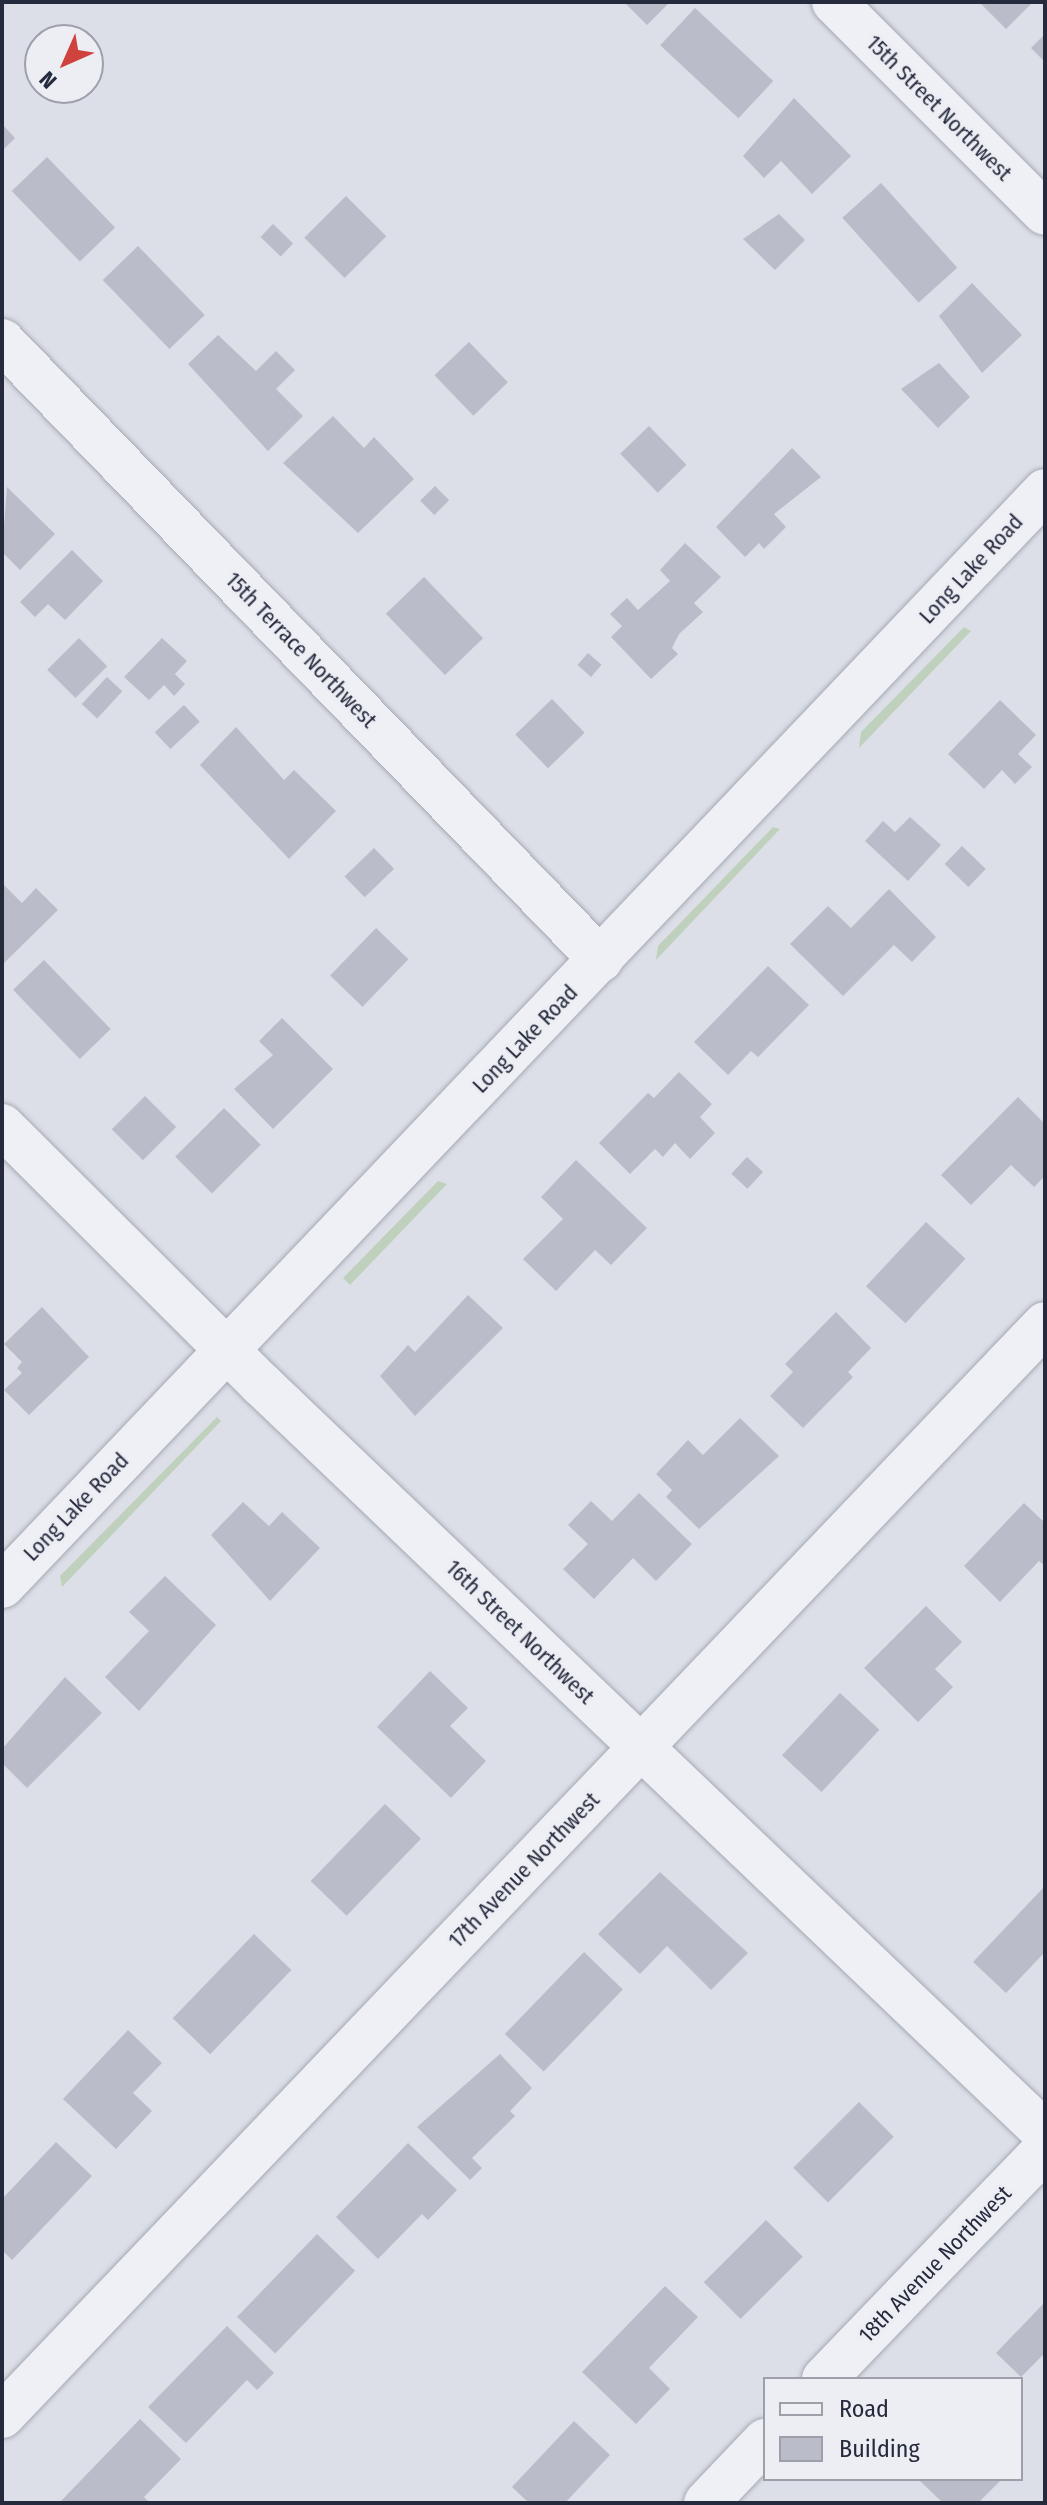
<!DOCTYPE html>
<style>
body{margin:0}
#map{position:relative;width:1047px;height:2505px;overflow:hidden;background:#dcdfe7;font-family:"Fira Sans Condensed",sans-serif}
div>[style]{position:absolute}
.green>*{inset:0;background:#bfd1bd}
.building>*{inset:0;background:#babdc9;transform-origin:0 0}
.roads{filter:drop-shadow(0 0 2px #a5a9b4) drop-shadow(0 0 2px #a5a9b4)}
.minor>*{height:44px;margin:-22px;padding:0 22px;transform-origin:22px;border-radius:22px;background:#eff0f5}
span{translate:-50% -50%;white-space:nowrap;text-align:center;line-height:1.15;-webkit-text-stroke:6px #eceef4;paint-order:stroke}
.street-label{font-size:22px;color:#262a3d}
.frame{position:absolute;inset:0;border:4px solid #262a3d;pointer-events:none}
.legend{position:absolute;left:763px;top:2377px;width:260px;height:104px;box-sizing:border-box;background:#eceef4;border:2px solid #9da0ab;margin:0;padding:10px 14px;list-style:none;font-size:24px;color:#262a3d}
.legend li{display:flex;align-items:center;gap:16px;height:40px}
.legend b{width:40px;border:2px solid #9da0ab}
.north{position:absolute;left:24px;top:24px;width:80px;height:80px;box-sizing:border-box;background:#eceef4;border:2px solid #9da0ab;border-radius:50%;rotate:225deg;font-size:22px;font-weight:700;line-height:32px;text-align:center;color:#262a3d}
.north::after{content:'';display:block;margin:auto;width:28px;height:36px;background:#cf423e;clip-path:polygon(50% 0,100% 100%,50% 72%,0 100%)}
</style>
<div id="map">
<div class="green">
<div style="clip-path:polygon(964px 627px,971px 631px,859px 748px,861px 732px)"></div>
<div style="clip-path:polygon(773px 827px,780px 829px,656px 960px,658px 946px)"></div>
<div style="clip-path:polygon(438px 1181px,447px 1184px,350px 1285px,343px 1278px)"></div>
<div style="clip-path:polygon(217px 1417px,221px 1421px,62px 1587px,60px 1576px)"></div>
</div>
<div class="building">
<div style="clip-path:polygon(624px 2px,670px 2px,647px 25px)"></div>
<div style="clip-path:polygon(979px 2px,1033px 2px,1006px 29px)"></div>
<div style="left:695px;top:8px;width:107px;height:51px;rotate:43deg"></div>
<div style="clip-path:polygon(1045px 34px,1045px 62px,1031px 48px)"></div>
<div style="clip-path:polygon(794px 98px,851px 156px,812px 194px,781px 161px,764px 178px,743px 156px)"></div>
<div style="clip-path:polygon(2px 124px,15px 138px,2px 151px)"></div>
<div style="left:47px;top:157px;width:98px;height:49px;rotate:46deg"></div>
<div style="left:881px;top:183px;width:114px;height:52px;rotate:48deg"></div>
<div style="left:346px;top:196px;width:57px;height:59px;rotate:45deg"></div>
<div style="clip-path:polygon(779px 214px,805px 240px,775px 270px,743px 239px)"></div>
<div style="left:273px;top:224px;width:28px;height:18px;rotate:44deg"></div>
<div style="left:138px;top:246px;width:96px;height:49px;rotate:46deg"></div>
<div style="clip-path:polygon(972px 283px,1022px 335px,982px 373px,939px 316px)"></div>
<div style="clip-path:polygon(218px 335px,256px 371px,276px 351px,295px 370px,276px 389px,303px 416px,268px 451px,188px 364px)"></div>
<div style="left:469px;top:342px;width:56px;height:48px;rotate:46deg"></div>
<div style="clip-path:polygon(939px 363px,970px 397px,938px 428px,901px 389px)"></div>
<div style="clip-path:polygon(333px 416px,364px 448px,374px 437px,414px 479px,358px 533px,283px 463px)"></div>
<div style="left:649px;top:426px;width:54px;height:40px;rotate:46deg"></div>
<div style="clip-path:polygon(792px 448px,821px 477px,774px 514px,786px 527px,764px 549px,759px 543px,745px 557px,716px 527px)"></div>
<div style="left:435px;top:486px;width:20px;height:21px;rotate:45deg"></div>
<div style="clip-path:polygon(7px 487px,55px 534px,20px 570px,2px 552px)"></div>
<div style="clip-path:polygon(685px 543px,721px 577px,694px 603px,703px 612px,679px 634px,672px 648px,678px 654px,651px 679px,611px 637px,622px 626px,610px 614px,627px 598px,638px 610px,670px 581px,660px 570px)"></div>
<div style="clip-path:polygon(72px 550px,103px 581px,65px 620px,48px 604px,35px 617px,20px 602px)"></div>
<div style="left:424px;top:577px;width:85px;height:53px;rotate:46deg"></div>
<div style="left:79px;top:638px;width:40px;height:45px;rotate:45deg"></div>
<div style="clip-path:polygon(162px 638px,187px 661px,175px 674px,185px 684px,174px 696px,164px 685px,149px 700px,124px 677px)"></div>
<div style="left:588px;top:653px;width:18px;height:16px;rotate:41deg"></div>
<div style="left:107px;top:677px;width:21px;height:37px;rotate:43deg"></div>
<div style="left:552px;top:699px;width:47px;height:51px;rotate:46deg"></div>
<div style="clip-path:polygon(1000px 700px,1036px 735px,1018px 754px,1032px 767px,1015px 784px,1002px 770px,984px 789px,948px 754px)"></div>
<div style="left:184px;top:705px;width:23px;height:40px;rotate:47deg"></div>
<div style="clip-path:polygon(236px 727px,284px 780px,294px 770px,336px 811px,289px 859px,200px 765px)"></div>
<div style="clip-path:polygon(910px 817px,941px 845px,908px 881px,865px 841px,883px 821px,895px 832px)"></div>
<div style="left:962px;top:846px;width:33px;height:25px;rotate:44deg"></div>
<div style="left:374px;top:848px;width:29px;height:41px;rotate:46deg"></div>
<div style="clip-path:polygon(2px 883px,22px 903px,36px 888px,58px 910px,2px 965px)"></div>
<div style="clip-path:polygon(889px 889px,936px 937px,912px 962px,894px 945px,843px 996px,790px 944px,828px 906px,851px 928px)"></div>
<div style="left:376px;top:928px;width:45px;height:66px;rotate:44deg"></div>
<div style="left:44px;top:960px;width:96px;height:43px;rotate:46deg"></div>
<div style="clip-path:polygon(768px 966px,809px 1005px,758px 1057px,751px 1051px,728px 1075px,694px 1042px)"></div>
<div style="clip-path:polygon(282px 1018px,333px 1069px,273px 1129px,234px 1089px,273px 1055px,259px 1041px)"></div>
<div style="clip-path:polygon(679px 1072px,712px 1104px,700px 1117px,715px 1133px,690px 1159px,675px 1143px,663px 1157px,655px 1149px,630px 1174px,599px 1143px,648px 1093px,654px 1098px)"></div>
<div style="left:145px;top:1096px;width:44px;height:47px;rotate:45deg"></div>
<div style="clip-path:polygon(1018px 1097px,1045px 1124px,1045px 1176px,1034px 1187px,1011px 1165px,971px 1205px,941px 1175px)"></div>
<div style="left:224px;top:1108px;width:52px;height:69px;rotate:45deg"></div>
<div style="left:747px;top:1157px;width:22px;height:23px;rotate:43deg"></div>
<div style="clip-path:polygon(576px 1160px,647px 1228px,611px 1265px,595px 1250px,556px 1291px,523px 1259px,563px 1219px,541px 1197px)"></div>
<div style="left:926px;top:1222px;width:54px;height:88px;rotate:43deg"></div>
<div style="clip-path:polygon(468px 1295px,503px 1328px,415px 1416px,380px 1376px,408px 1345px,415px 1352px)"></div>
<div style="clip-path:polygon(42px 1307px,89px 1357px,29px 1415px,4px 1390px,22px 1373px,17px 1368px,22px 1362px,4px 1344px)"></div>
<div style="clip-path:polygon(836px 1312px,871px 1348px,848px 1372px,853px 1377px,803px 1428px,770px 1396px,793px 1372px,785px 1364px)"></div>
<div style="clip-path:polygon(740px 1418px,779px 1456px,699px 1529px,666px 1497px,672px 1490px,656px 1474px,688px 1440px,703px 1455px)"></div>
<div style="clip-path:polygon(639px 1493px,692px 1544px,656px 1581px,633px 1558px,594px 1599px,563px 1569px,588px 1544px,568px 1525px,591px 1501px,612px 1521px)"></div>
<div style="clip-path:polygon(243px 1502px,269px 1526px,282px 1512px,320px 1548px,270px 1601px,211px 1535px)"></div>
<div style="clip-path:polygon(1024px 1503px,1045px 1523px,1045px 1566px,1039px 1561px,1000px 1602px,964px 1566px)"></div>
<div style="clip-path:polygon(165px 1576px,216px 1625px,139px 1711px,105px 1677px,149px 1631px,129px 1612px)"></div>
<div style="clip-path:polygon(926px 1606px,962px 1642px,935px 1669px,953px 1687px,918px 1722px,864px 1668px)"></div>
<div style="clip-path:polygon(430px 1671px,468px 1708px,450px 1726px,486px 1761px,451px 1798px,377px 1727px)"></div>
<div style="clip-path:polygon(65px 1677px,102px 1713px,27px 1788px,2px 1763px,2px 1749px)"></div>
<div style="left:840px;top:1693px;width:54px;height:85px;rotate:43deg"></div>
<div style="left:385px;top:1804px;width:50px;height:107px;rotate:44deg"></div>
<div style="clip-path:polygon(660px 1872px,748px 1953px,711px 1990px,667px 1946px,640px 1974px,598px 1934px)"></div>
<div style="clip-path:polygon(1045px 1886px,1045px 1952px,1006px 1993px,973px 1962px)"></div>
<div style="left:254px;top:1934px;width:52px;height:117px;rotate:44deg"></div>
<div style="left:584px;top:1952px;width:54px;height:114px;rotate:44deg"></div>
<div style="clip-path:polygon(128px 2030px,162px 2063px,133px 2093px,152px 2111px,116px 2149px,63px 2099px)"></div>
<div style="clip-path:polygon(500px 2054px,532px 2088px,510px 2111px,515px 2116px,472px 2158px,482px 2168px,470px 2180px,417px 2127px)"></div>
<div style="left:859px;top:2102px;width:49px;height:93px;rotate:45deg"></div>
<div style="clip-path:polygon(56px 2142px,92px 2176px,12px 2260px,2px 2250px,2px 2199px)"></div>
<div style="clip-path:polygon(408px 2143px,457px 2190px,428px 2220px,422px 2214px,378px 2259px,336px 2217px)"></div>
<div style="left:766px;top:2220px;width:52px;height:88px;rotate:45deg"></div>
<div style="left:317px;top:2234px;width:53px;height:115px;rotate:44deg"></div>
<div style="clip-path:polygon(665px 2286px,698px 2317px,649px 2368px,670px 2389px,636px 2424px,582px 2372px)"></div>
<div style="clip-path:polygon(1045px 2302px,1045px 2353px,1021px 2377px,996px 2353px)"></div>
<div style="clip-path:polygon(227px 2326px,274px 2373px,257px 2390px,247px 2380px,186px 2443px,148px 2407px)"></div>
<div style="clip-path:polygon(140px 2419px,181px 2459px,144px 2497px,150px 2503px,59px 2503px)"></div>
<div style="clip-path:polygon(574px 2421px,610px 2455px,565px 2503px,529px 2503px,512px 2487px)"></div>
<div style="clip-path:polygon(918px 2479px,1002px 2479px,978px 2503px,943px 2503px)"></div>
</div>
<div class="roads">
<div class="minor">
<div style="left:834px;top:2px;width:298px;rotate:45deg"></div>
<div style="left:2px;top:341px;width:861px;rotate:45.94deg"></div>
<div style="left:2px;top:1126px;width:366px;rotate:44.9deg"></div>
<div style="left:261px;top:1384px;width:1084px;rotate:43.69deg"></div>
<div style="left:2px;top:1586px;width:1512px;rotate:-46.39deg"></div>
<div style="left:824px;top:2379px;width:319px;rotate:-46.1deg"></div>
<div style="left:2px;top:2416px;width:1510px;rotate:-46.31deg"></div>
<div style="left:706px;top:2503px;width:86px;rotate:-46.4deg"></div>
</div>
</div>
<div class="street-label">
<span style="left:939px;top:108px;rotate:45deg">15th Street Northwest</span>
<span style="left:971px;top:569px;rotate:-47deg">Long Lake Road</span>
<span style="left:301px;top:650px;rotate:46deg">15th Terrace Northwest</span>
<span style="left:525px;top:1039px;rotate:-46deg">Long Lake Road</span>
<span style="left:76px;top:1507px;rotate:-46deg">Long Lake Road</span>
<span style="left:520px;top:1632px;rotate:44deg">16th Street Northwest</span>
<span style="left:524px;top:1870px;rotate:-46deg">17th Avenue Northwest</span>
<span style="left:935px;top:2264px;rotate:-46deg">18th Avenue Northwest</span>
</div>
<div class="frame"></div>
<ul class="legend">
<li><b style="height:10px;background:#eff0f5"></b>Road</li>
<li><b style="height:22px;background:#babdc9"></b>Building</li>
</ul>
<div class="north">N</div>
</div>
